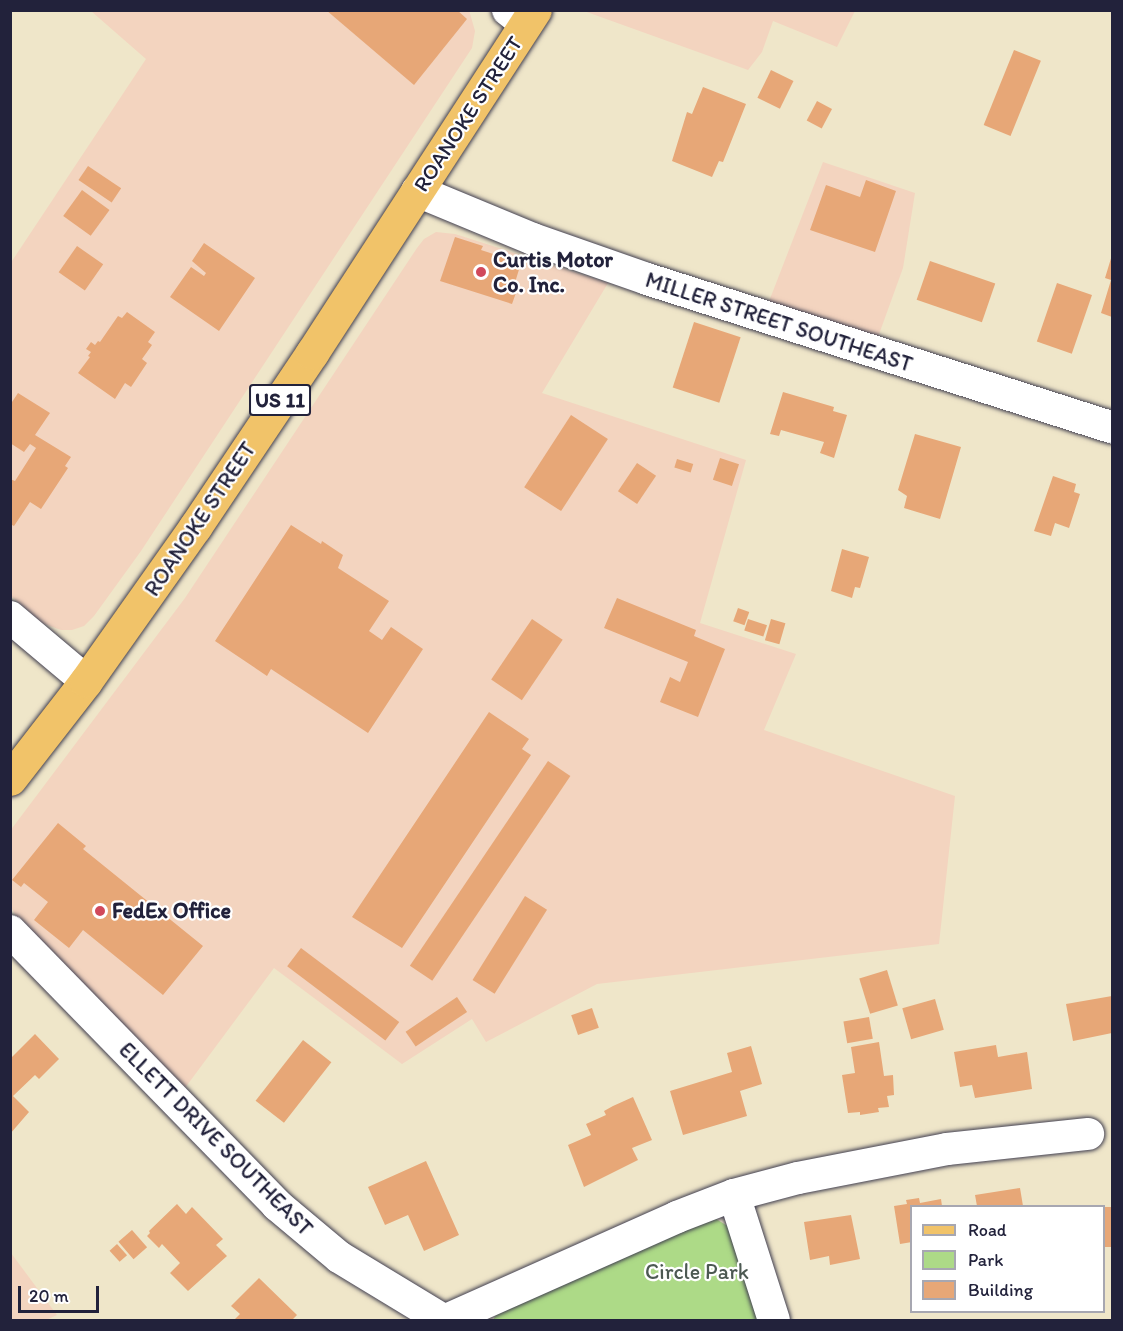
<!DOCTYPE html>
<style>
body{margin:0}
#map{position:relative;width:1123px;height:1331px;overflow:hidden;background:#efe6c9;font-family:Itim,sans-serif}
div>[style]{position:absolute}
.built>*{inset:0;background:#f3d4bf}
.green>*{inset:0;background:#adda87}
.building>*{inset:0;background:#e7a777;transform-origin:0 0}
.roads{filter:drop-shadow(0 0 2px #413f50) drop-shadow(0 0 2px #413f50)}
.street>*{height:32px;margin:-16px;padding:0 16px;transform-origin:16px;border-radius:16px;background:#fff}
.primary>*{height:33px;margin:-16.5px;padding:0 16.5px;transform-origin:16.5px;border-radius:16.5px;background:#f1c369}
.dots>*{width:16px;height:16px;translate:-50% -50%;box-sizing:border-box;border:3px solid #fff;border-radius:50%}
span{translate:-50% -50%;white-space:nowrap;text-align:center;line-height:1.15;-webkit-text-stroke:4.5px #fff;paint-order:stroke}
.shield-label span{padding:2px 4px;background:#fff;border:2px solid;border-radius:4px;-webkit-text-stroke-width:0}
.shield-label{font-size:21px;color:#22223b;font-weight:700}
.street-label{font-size:22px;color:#22223b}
.poi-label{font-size:22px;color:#22223b;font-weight:700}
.left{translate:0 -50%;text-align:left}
.park-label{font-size:22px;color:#4c5952}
.frame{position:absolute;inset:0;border:12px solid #22223b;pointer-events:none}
.legend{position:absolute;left:910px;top:1205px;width:195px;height:108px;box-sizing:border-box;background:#fff;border:2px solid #a7a7b1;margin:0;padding:8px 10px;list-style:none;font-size:18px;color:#22223b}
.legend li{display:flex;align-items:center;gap:12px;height:30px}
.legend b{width:30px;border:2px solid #a7a7b1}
.scale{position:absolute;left:18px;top:1286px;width:81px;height:27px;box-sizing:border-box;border:3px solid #22223b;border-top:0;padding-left:8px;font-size:18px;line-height:21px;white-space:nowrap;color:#22223b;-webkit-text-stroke:4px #fff;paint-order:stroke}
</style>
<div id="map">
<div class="built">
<div style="clip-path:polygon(469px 10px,475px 31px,472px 48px,141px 551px,94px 616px,84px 626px,72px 630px,61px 630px,42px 623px,11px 596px,10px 264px,146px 59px,91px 11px)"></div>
<div style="clip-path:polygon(584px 11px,855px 11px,837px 47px,773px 21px,762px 52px,748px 70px)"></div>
<div style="clip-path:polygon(823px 162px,915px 193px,903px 268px,878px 337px,768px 304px)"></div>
<div style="clip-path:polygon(436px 232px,455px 234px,608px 283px,542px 393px,746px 460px,700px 623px,796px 654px,764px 730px,955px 796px,939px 944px,597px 984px,486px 1042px,472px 1019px,402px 1064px,274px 968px,182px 1092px,22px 926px,11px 907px,10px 831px,185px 598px,417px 248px,424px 239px)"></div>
<div style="clip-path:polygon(10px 1253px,11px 1253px,57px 1315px,46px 1320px,11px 1320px)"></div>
</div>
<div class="green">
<div style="clip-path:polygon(713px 1217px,729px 1227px,763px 1320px,493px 1320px,497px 1313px)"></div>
</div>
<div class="building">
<div style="clip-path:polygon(326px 10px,457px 10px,467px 19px,414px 85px)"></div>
<div style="left:1014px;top:50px;width:29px;height:81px;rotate:22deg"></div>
<div style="left:771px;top:70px;width:25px;height:31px;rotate:26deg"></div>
<div style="clip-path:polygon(703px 87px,746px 104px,723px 162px,719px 161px,712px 177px,672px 161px,687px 112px,692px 114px)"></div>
<div style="left:817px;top:101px;width:17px;height:22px;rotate:28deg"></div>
<div style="left:88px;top:166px;width:40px;height:17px;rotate:34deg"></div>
<div style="clip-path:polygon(866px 180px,896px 191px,875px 252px,810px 230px,826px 185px,860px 197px)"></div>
<div style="left:82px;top:190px;width:34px;height:32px;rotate:36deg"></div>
<div style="clip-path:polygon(455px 237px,483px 246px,481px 250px,521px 263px,513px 289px,517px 290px,512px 304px,440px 281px)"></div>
<div style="clip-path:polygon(204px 243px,255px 278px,219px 331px,170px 297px,191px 267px,204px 276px,206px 273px,192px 261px)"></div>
<div style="left:77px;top:246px;width:32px;height:32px;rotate:35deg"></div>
<div style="clip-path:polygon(1112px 255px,1112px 317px,1101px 313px,1111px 280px,1105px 278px)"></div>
<div style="left:930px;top:261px;width:69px;height:41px;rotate:19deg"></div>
<div style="left:1057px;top:283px;width:37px;height:62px;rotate:19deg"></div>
<div style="clip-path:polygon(127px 312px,155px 332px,148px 342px,152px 345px,142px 359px,147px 363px,131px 387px,125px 383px,115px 399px,78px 373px,90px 357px,88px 356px,91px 352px,86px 349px,91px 342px,95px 345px,98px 341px,100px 342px,118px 316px,122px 318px)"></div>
<div style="left:694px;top:322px;width:49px;height:69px;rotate:18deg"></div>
<div style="clip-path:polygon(783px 392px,834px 407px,833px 411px,847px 415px,834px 458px,820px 453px,824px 442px,781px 430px,779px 436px,770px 434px)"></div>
<div style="clip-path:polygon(18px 393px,50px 413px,35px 435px,71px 457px,65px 466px,68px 468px,41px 509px,30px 502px,14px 526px,10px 524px,10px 479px,15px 481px,36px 448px,30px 444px,24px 452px,10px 443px,10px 405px)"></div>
<div style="left:571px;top:415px;width:44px;height:86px;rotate:33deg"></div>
<div style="clip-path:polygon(915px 434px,961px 447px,940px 519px,904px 508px,907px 496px,898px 490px)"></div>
<div style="left:720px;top:458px;width:20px;height:23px;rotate:18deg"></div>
<div style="left:677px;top:459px;width:17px;height:9px;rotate:17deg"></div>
<div style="left:637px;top:463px;width:23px;height:34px;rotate:34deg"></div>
<div style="clip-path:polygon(1053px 476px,1076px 484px,1074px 492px,1080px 494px,1069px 528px,1055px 523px,1051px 536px,1034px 531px)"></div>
<div style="clip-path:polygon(291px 525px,321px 544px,322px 541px,343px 555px,338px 568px,389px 601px,369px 631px,382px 640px,391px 627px,423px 649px,368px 733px,271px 669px,267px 676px,215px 641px)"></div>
<div style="clip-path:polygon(842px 549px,869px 557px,860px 588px,855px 587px,852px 598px,831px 591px)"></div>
<div style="clip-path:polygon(617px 598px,696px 630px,694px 636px,725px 649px,698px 717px,660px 702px,670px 677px,680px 682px,688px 662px,604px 628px)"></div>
<div style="left:738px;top:608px;width:12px;height:14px;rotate:20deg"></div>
<div style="left:532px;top:619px;width:37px;height:73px;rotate:34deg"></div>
<div style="left:748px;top:619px;width:20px;height:12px;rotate:18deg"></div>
<div style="left:771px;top:619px;width:15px;height:22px;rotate:16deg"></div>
<div style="clip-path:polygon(489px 712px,529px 739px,522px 749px,531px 755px,402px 948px,352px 917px)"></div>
<div style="left:548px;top:761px;width:27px;height:247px;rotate:34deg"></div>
<div style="clip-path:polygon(58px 823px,86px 846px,83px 849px,203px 946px,163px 995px,83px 930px,69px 948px,34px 920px,48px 902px,24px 883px,21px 887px,12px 880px)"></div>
<div style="left:525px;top:896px;width:26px;height:99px;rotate:32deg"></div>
<div style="left:301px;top:948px;width:123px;height:23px;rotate:37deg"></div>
<div style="left:887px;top:970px;width:37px;height:29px;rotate:73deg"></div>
<div style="clip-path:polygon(1112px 996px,1112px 1033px,1073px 1041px,1066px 1004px)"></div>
<div style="left:457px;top:997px;width:18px;height:62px;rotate:56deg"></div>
<div style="left:935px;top:999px;width:32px;height:34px;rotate:74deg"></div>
<div style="left:592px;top:1008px;width:21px;height:22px;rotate:71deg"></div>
<div style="left:869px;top:1017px;width:22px;height:26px;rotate:80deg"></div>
<div style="clip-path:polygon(35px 1034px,59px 1059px,39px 1079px,35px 1075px,13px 1096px,29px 1112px,10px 1134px,10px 1059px)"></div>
<div style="left:303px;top:1040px;width:36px;height:77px;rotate:38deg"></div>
<div style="clip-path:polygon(879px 1042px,884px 1076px,893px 1075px,894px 1095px,887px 1096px,889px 1107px,878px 1108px,879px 1112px,860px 1115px,860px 1112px,848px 1113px,842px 1075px,855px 1073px,851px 1047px)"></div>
<div style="clip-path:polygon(996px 1045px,998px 1057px,1027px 1052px,1032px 1089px,975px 1098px,972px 1085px,960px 1087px,954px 1052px)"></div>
<div style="clip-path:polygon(751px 1046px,762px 1084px,740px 1091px,747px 1116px,683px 1135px,670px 1091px,732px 1072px,727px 1053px)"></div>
<div style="clip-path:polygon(633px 1097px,652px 1140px,632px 1148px,638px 1160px,584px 1187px,568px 1145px,591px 1135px,586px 1124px,606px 1115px,604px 1111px,613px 1106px)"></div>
<div style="clip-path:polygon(426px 1161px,459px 1235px,424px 1251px,408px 1215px,385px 1225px,368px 1187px)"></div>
<div style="clip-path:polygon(1020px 1188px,1023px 1206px,977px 1206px,975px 1195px)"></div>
<div style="clip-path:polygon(919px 1198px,920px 1203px,941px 1199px,942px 1206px,912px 1206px,912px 1242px,900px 1244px,894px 1206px,907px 1204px,906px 1200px)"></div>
<div style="clip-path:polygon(177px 1204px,186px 1214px,192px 1207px,223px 1239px,216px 1245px,227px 1256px,188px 1291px,170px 1273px,180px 1263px,162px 1244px,159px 1248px,147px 1236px,150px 1233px,149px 1231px)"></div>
<div style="left:1112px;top:1207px;width:40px;height:8px;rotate:90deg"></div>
<div style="clip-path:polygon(851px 1215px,860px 1259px,830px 1265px,829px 1256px,810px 1260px,804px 1222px)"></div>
<div style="left:132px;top:1230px;width:23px;height:18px;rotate:49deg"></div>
<div style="left:117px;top:1244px;width:15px;height:10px;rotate:48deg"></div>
<div style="clip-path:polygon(259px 1278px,297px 1315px,292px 1320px,234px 1320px,240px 1314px,231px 1306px)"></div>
</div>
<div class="roads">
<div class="street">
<div style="left:508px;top:10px;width:23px;rotate:38deg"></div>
<div style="left:417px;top:191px;width:126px;rotate:22.5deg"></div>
<div style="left:533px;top:239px;width:121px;rotate:19.3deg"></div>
<div style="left:647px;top:279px;width:488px;rotate:17.7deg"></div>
<div style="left:10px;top:617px;width:99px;rotate:40.1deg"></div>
<div style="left:10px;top:931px;width:383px;rotate:45.7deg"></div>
<div style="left:277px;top:1205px;width:81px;rotate:40deg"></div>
<div style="left:339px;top:1257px;width:122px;rotate:31.2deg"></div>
<div style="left:734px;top:1195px;width:131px;rotate:72.3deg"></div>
<div style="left:446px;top:1320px;width:253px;rotate:-24deg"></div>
<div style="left:677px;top:1217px;width:61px;rotate:-21.1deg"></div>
<div style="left:734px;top:1195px;width:66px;rotate:-14.9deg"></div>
<div style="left:798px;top:1178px;width:152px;rotate:-11deg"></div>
<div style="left:947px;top:1149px;width:142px;rotate:-6.1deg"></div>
</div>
<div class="primary">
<div style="left:10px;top:779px;width:124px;rotate:-52.2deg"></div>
<div style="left:86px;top:681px;width:189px;rotate:-54.7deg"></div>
<div style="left:195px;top:527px;width:210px;rotate:-56.1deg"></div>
<div style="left:312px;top:353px;width:409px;rotate:-57deg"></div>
</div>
</div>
<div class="dots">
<div style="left:481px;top:272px;background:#d1495b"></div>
<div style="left:100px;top:911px;background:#d1495b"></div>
</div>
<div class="shield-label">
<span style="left:280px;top:400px">US 11</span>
</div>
<div class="street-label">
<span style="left:468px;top:114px;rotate:-57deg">ROANOKE STREET</span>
<span style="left:779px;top:322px;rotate:18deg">MILLER STREET SOUTHEAST</span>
<span style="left:200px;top:519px;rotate:-56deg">ROANOKE STREET</span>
<span style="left:216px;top:1139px;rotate:45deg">ELLETT DRIVE SOUTHEAST</span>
</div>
<div class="poi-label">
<span class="left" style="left:493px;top:272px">Curtis Motor<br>Co. Inc.</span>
<span class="left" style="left:112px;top:911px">FedEx Office</span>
</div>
<div class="park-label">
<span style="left:697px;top:1272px">Circle Park</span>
</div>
<div class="frame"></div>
<ul class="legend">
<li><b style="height:8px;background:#f1c369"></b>Road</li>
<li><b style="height:16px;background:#adda87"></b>Park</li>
<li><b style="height:16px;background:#e7a777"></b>Building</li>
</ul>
<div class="scale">20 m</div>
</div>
